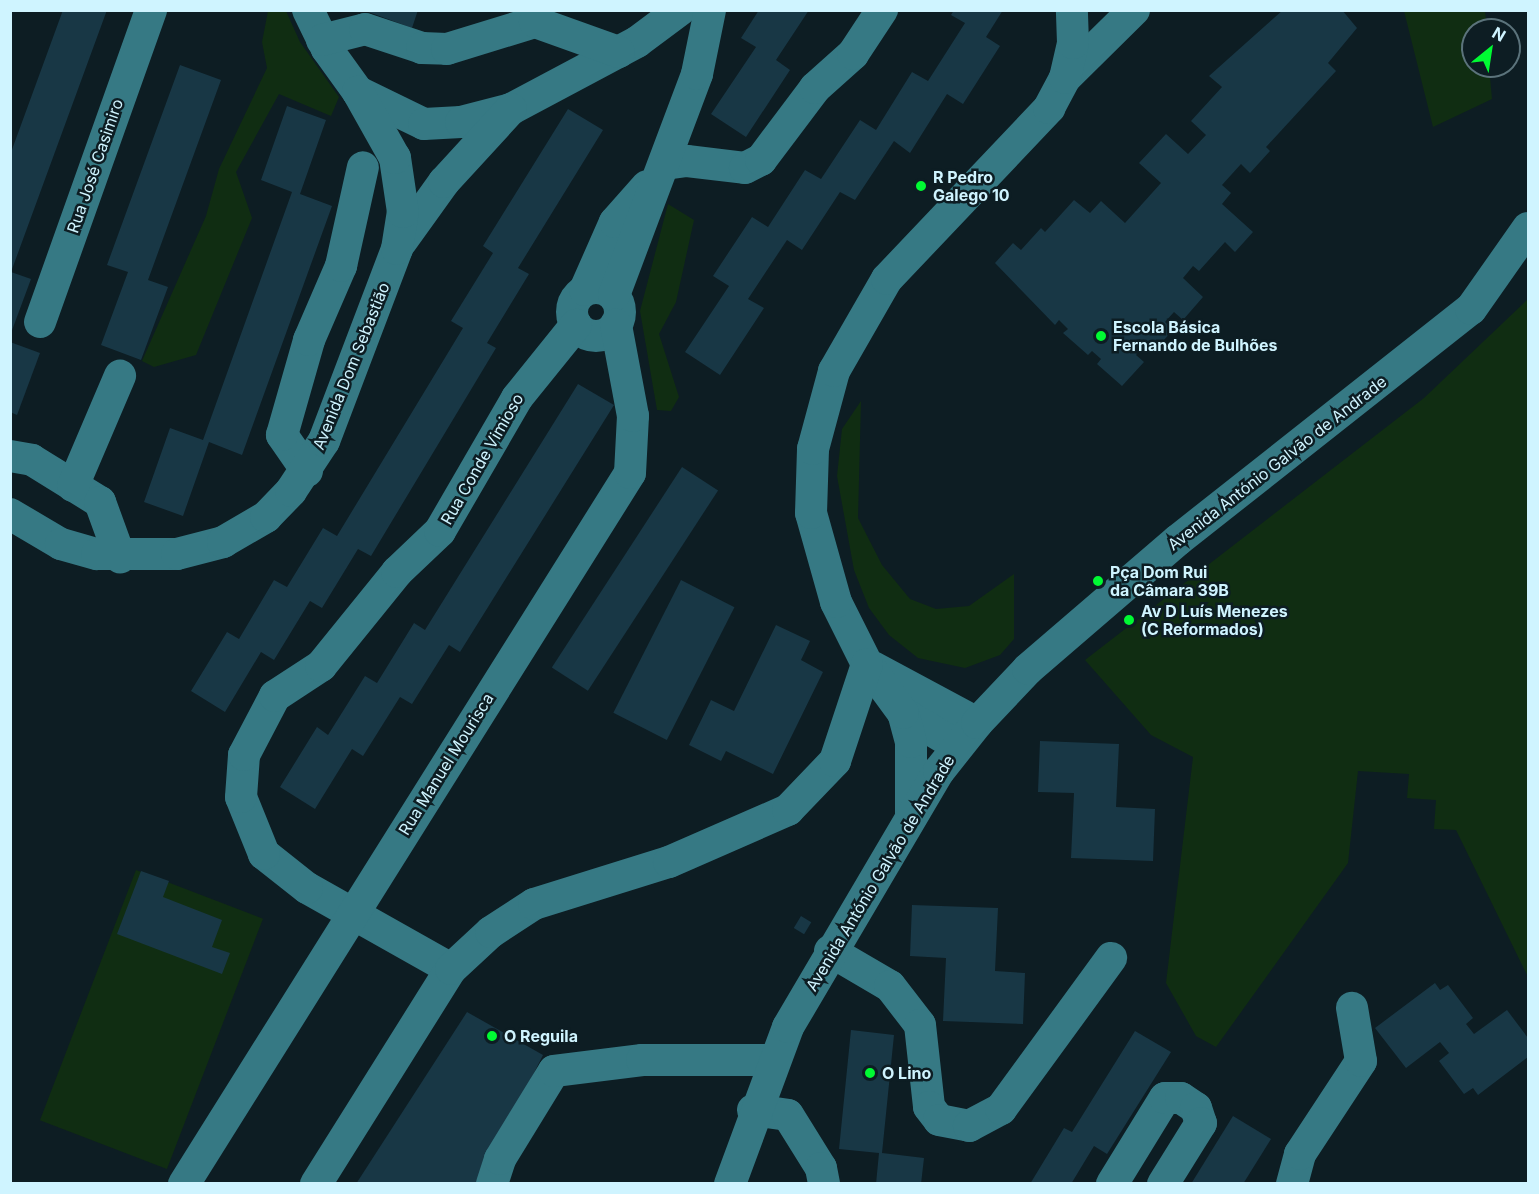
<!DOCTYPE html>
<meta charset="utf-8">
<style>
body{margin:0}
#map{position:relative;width:1539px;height:1194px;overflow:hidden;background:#0d1d23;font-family:Inter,sans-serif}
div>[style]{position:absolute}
.green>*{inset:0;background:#102d12;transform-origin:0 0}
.building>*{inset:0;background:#183745;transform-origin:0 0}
.minor>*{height:32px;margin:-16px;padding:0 16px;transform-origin:16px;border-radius:16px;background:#367984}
.minor>.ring{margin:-16px;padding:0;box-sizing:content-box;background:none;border:32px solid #367984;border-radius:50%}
.dots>*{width:16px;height:16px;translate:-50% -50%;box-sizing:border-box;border:3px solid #0d1d23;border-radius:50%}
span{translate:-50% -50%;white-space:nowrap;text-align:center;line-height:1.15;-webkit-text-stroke:5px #0d1d23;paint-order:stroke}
.street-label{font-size:16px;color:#cff4ff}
.poi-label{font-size:16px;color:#cff4ff;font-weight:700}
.left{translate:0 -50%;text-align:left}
.frame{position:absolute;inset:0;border:12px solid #cff4ff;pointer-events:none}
.north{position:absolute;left:1461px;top:18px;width:60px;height:60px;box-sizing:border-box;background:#0d1d23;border:2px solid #5b737b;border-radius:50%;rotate:30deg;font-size:16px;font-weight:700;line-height:24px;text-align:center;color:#cff4ff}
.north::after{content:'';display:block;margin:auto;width:21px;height:27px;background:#00fa33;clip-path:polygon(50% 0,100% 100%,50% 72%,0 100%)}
</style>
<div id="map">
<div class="green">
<div style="clip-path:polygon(268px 11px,286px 11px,300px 42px,339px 97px,331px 116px,279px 94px,236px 172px,252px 218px,196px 355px,154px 367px,142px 361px,206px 216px,219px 169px,267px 68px,262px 42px)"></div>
<div style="clip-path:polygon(1404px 11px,1485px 11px,1487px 30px,1473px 30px,1473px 66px,1489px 66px,1492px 99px,1433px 127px)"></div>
<div style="clip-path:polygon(668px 204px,694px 220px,676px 302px,659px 334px,679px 397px,671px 411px,657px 410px,640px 311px)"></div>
<div style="clip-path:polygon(1528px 299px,1528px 977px,1456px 830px,1434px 829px,1436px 800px,1407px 798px,1409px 774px,1358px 771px,1348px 863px,1216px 1047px,1196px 1036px,1166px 983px,1193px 757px,1151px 735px,1085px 660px,1424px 398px)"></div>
<div style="clip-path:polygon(861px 401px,858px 518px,882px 565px,910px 599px,936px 609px,969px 606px,1014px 574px,1014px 639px,1000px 655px,965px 668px,918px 658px,889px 635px,869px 608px,854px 570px,837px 476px,842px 429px)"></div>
<div style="left:136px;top:870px;width:136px;height:268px;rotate:21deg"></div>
</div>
<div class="building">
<div style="clip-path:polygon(63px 10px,107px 10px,11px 272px,31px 279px,11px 333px,10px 155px)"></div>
<div style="clip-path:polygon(363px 10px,418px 10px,412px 28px)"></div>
<div style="clip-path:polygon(759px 10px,809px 10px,776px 60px,790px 70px,746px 137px,711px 114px,756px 47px,741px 38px)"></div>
<div style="clip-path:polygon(954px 10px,1003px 10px,986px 37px,1000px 46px,963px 104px,947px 94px,910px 153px,894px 141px,855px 200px,840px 192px,802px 250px,787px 240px,748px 299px,764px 308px,720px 375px,685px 352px,729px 286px,713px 276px,752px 217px,768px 227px,805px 170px,821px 179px,860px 120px,876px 130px,912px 72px,928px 81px,965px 23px,951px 15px)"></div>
<div style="clip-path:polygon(1283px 10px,1342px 10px,1357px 28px,1328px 63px,1336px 71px,1266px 147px,1270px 151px,1250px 173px,1241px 164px,1222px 185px,1231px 193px,1222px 204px,1253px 232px,1235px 252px,1225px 242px,1199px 271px,1193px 266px,1183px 278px,1203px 297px,1183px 320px,1174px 312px,1165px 322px,1173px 330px,1153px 352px,1145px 344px,1136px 355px,1144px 362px,1122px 386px,1097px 364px,1101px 359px,1092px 351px,1088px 355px,1063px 333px,1068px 329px,1059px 320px,1055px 325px,995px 263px,1013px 243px,1021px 250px,1041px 228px,1045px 232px,1074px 200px,1090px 213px,1101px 201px,1125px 223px,1161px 183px,1139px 163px,1166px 134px,1188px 154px,1206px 135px,1191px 121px,1222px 87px,1209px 76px)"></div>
<div style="clip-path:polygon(180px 65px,221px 80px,148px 280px,168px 287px,141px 360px,101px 345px,128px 272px,107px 265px)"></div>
<div style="clip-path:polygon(287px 106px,326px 120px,300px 194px,332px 206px,242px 455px,209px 442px,183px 516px,144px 502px,170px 428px,203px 440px,292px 192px,261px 180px)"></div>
<div style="clip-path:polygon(568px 109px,603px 130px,518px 268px,529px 274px,487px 343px,496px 348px,371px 556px,358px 549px,322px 608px,310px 601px,274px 660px,261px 652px,225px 712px,191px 691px,227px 632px,239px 639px,274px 580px,287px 587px,323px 528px,337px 536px,463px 328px,451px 321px,493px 253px,483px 246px)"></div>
<div style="clip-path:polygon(10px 342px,40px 353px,17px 415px,10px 412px)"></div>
<div style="clip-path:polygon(578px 384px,614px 405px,460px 652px,449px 645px,412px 704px,400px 697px,363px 756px,352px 749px,315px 809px,280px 787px,317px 727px,328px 735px,365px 676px,377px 683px,414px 623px,425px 630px)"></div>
<div style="left:682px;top:467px;width:43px;height:239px;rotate:33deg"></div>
<div style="left:681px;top:580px;width:60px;height:149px;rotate:27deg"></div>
<div style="clip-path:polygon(776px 625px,810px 641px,801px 660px,823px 672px,773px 774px,726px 751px,721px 761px,689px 745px,711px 700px,734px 711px)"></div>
<div style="clip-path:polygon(1040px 741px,1119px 744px,1116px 807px,1155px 809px,1153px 861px,1071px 858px,1074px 793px,1038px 792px)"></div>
<div style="clip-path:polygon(141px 871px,169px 881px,163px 897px,222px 920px,212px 947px,230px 953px,222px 974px,117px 934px)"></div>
<div style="clip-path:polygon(912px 905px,998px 908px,995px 971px,1025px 973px,1023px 1024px,943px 1021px,946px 958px,910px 956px)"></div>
<div style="left:801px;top:916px;width:12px;height:14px;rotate:31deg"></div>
<div style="clip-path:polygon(1435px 983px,1440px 990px,1448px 985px,1473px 1018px,1466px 1024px,1474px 1034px,1507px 1010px,1528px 1038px,1528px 1057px,1478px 1095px,1473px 1088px,1464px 1094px,1439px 1061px,1449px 1053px,1440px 1042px,1406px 1068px,1375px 1028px)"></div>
<div style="clip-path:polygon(467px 1012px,543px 1055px,478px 1184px,356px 1184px)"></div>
<div style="clip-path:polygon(851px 1030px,894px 1035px,882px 1153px,924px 1158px,921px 1184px,876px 1184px,879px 1153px,839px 1149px)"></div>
<div style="clip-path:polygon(1135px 1031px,1171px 1052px,1107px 1154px,1094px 1146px,1071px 1184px,1030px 1184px,1064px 1128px,1072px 1132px)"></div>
<div style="clip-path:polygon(1233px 1116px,1271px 1139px,1243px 1184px,1191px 1184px)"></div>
</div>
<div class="minor">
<div style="left:308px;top:10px;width:43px;rotate:64deg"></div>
<div style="left:327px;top:49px;width:53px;rotate:54.2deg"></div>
<div style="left:358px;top:92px;width:73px;rotate:25.9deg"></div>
<div style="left:424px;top:124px;width:37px;rotate:-3deg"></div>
<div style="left:461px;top:122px;width:52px;rotate:-14.6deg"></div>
<div style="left:511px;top:109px;width:143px;rotate:-28deg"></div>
<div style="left:637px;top:42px;width:54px;rotate:-36.7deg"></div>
<div style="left:322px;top:40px;width:44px;rotate:-14.3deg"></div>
<div style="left:365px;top:29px;width:60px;rotate:18.4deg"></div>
<div style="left:422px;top:48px;width:25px;rotate:2deg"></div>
<div style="left:447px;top:49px;width:92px;rotate:-17.1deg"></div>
<div style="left:535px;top:22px;width:89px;rotate:19.7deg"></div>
<div style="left:1065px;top:78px;width:97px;rotate:-44.6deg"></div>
<div style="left:665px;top:164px;width:22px;rotate:-8deg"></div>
<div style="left:687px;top:161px;width:58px;rotate:6.9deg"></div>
<div style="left:745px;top:168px;width:18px;rotate:-27deg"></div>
<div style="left:761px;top:160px;width:90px;rotate:-53.1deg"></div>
<div style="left:815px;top:88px;width:51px;rotate:-41.8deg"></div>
<div style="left:853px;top:54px;width:53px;rotate:-56.6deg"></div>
<div style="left:401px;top:242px;width:74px;rotate:-54.4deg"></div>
<div style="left:444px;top:182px;width:99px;rotate:-47.5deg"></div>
<div class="ring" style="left:572px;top:288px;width:16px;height:16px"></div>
<div style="left:585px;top:290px;width:74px;rotate:-66.2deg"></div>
<div style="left:615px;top:222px;width:48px;rotate:-48.4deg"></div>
<div style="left:614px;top:295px;width:236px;rotate:-69.4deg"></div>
<div style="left:697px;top:74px;width:65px;rotate:-78.5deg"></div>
<div style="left:40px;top:322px;width:331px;rotate:-70.4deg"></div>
<div style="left:10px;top:456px;width:22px;rotate:10deg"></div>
<div style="left:32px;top:460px;width:80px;rotate:31.7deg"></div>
<div style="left:100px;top:502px;width:59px;rotate:70deg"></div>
<div style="left:307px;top:471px;width:44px;rotate:-124.8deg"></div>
<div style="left:282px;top:435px;width:99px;rotate:-74.1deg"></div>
<div style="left:309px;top:340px;width:81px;rotate:-66.6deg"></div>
<div style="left:341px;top:266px;width:101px;rotate:-77.5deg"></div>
<div style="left:73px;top:486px;width:120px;rotate:-66.9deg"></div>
<div style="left:10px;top:514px;width:59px;rotate:30.5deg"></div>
<div style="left:61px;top:544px;width:37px;rotate:16deg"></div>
<div style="left:97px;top:554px;width:80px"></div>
<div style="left:177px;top:554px;width:48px;rotate:-14.6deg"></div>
<div style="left:223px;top:542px;width:50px;rotate:-30.2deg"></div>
<div style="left:266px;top:517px;width:36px;rotate:-46deg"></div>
<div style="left:291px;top:491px;width:60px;rotate:-56.6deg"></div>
<div style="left:324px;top:441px;width:205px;rotate:-69.2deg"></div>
<div style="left:397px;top:249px;width:37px;rotate:-81deg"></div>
<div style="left:403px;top:212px;width:55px;rotate:-98.4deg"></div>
<div style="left:395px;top:158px;width:76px;rotate:-119.3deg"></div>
<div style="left:873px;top:667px;width:118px;rotate:28.3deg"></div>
<div style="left:903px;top:713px;width:64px;rotate:31deg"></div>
<div style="left:911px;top:816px;width:74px;rotate:-90deg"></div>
<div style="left:911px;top:742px;width:30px;rotate:-105deg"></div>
<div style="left:903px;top:713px;width:61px;rotate:-126.3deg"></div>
<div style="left:867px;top:664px;width:69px;rotate:-116.6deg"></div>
<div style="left:836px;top:602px;width:92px;rotate:-105.7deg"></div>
<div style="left:811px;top:513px;width:64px;rotate:-88.2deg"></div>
<div style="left:813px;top:449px;width:81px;rotate:-74.9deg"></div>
<div style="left:834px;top:371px;width:106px;rotate:-60.1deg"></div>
<div style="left:887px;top:279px;width:236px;rotate:-46.5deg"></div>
<div style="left:1049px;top:108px;width:34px;rotate:-62deg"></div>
<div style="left:1065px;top:78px;width:36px;rotate:-77deg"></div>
<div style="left:1073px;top:43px;width:33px;rotate:-92deg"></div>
<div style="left:830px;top:951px;width:69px;rotate:30.3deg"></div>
<div style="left:890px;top:986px;width:49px;rotate:52.4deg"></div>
<div style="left:920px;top:1025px;width:82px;rotate:83.7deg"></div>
<div style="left:929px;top:1107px;width:16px;rotate:52deg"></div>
<div style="left:939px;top:1120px;width:31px;rotate:11deg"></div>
<div style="left:969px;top:1126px;width:36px;rotate:-28deg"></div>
<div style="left:1001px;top:1109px;width:187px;rotate:-53.9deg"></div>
<div style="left:451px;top:969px;width:165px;rotate:-150.6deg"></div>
<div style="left:307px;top:888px;width:55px;rotate:-141.7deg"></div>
<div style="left:264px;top:854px;width:61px;rotate:-112deg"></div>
<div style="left:241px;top:797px;width:42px;rotate:-85.9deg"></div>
<div style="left:244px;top:755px;width:67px;rotate:-62.3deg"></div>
<div style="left:275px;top:696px;width:55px;rotate:-33.1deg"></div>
<div style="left:321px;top:666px;width:121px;rotate:-51deg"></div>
<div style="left:397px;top:572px;width:59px;rotate:-43.6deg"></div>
<div style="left:440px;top:531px;width:154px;rotate:-59.9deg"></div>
<div style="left:517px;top:398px;width:94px;rotate:-51.1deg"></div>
<div style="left:753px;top:1110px;width:35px;rotate:8deg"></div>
<div style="left:788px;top:1115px;width:62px;rotate:58.1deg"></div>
<div style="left:821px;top:1168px;width:16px;rotate:79deg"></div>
<div style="left:184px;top:1184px;width:839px;rotate:-57.9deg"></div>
<div style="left:630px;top:473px;width:57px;rotate:-87deg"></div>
<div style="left:633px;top:416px;width:93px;rotate:-100.6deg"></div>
<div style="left:316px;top:1184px;width:254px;rotate:-57.9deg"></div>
<div style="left:451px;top:969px;width:54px;rotate:-42.8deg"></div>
<div style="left:491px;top:932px;width:51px;rotate:-33.1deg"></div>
<div style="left:534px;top:904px;width:141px;rotate:-17.3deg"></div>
<div style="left:669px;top:862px;width:130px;rotate:-23.6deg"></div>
<div style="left:788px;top:810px;width:68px;rotate:-46.2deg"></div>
<div style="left:835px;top:761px;width:102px;rotate:-71.7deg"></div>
<div style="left:492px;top:1184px;width:26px;rotate:-72deg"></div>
<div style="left:500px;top:1159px;width:103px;rotate:-58.5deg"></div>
<div style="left:554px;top:1071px;width:89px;rotate:-7.1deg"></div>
<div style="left:642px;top:1060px;width:131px"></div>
<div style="left:730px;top:1184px;width:167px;rotate:-69.7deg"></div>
<div style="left:788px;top:1027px;width:297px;rotate:-59.5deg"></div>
<div style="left:939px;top:771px;width:61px;rotate:-51.6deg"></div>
<div style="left:977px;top:723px;width:74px;rotate:-46.6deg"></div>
<div style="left:1028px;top:669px;width:198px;rotate:-40.7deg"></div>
<div style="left:1178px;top:540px;width:373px;rotate:-38.3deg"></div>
<div style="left:1471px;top:309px;width:99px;rotate:-54.9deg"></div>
<div style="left:1112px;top:1184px;width:101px;rotate:-58.4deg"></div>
<div style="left:1165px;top:1098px;width:16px"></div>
<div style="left:1181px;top:1098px;width:18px;rotate:34deg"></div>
<div style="left:1196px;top:1108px;width:16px;rotate:72deg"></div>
<div style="left:1201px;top:1123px;width:72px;rotate:121.9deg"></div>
<div style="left:1292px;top:1184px;width:31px;rotate:-75deg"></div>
<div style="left:1300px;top:1154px;width:111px;rotate:-56.7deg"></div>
<div style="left:1361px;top:1061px;width:54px;rotate:-99.6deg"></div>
</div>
<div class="dots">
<div style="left:921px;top:186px;background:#00fa33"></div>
<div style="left:1101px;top:336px;background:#00fa33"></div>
<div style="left:1098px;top:581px;background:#00fa33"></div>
<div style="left:1129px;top:620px;background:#00fa33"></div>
<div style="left:492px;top:1036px;background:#00fa33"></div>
<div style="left:870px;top:1073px;background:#00fa33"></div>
</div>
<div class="street-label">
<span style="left:95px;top:166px;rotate:-71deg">Rua José Casimiro</span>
<span style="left:351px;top:366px;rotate:-68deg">Avenida Dom Sebastião</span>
<span style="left:482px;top:459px;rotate:-60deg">Rua Conde Vimioso</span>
<span style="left:1277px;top:463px;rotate:-38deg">Avenida António Galvão de Andrade</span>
<span style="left:446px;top:764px;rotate:-58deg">Rua Manuel Mourisca</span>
<span style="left:880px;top:873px;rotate:-59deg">Avenida António Galvão de Andrade</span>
</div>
<div class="poi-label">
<span class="left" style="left:933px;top:186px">R Pedro<br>Galego 10</span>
<span class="left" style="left:1113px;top:336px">Escola Básica<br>Fernando de Bulhões</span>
<span class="left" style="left:1110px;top:581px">Pça Dom Rui<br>da Câmara 39B</span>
<span class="left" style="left:1141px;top:620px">Av D Luís Menezes<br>(C Reformados)</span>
<span class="left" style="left:504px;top:1036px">O Reguila</span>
<span class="left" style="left:882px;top:1073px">O Lino</span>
</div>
<div class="frame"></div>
<div class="north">N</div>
</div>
